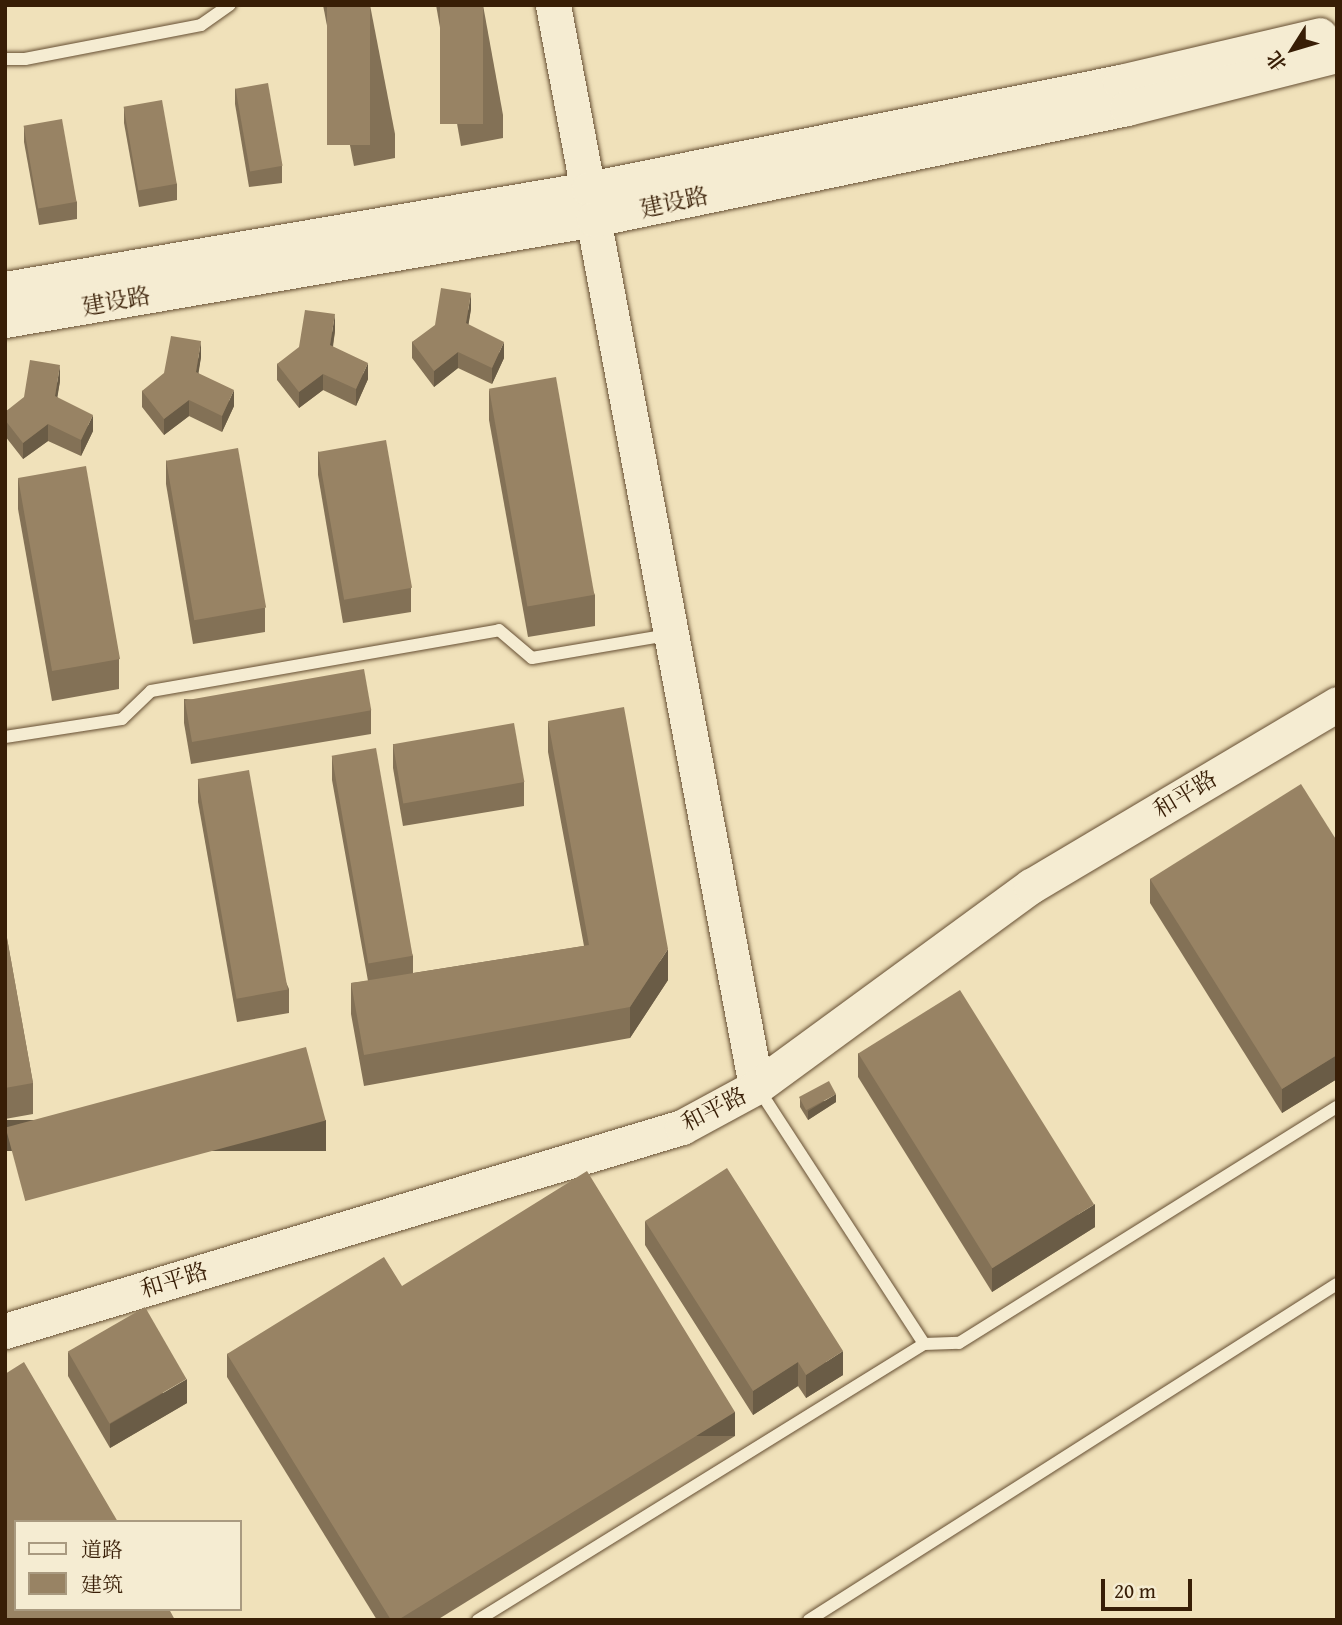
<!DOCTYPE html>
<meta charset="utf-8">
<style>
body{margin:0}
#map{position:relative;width:1342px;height:1625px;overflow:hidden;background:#f0e1ba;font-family:"Gentium Book Plus","Noto Serif SC",serif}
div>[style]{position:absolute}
.roads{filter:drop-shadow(0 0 2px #664f33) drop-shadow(0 0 2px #664f33)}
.lane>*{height:12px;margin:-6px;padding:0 6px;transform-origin:6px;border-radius:6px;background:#f5ecd2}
.secondary>*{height:35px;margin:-17.5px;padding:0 17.5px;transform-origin:17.5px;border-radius:17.5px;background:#f5ecd2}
.wall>*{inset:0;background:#837156}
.shaded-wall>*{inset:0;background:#6a5c46;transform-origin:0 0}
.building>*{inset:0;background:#988364;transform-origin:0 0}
span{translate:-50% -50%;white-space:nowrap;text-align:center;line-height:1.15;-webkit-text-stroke:5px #f5ecd2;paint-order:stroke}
.street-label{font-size:23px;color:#381e06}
.frame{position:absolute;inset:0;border:7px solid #381e06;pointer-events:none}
.legend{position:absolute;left:14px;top:1520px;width:228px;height:91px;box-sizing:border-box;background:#f5ecd2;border:2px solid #a99a80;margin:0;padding:9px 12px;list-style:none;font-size:21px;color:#381e06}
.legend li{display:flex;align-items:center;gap:14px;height:35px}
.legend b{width:35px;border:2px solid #a99a80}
.north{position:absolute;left:1258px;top:14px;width:70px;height:70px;-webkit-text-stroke:5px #f5ecd2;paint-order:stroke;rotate:233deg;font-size:19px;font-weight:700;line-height:28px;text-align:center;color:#381e06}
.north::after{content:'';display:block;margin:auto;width:24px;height:32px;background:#381e06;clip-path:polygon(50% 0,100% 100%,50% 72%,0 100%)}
.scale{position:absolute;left:1101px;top:1579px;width:91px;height:32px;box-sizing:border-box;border:4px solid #381e06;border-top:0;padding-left:9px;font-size:21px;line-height:24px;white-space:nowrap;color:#381e06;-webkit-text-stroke:5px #f5ecd2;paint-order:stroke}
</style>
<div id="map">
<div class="roads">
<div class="lane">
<div style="left:5px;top:59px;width:20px"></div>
<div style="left:25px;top:59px;width:179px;rotate:-10.9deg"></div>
<div style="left:201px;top:25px;width:35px;rotate:-35deg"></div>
<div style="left:5px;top:737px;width:118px;rotate:-8.7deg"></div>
<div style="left:122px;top:719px;width:40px;rotate:-44deg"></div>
<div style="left:151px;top:691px;width:353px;rotate:-9.9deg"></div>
<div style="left:499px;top:630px;width:43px;rotate:40.3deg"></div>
<div style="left:532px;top:658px;width:138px;rotate:-9.6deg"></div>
<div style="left:767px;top:1102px;width:288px;rotate:57deg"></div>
<div style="left:478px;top:1620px;width:524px;rotate:-31.75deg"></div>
<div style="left:924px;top:1344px;width:35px;rotate:-2deg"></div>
<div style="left:959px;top:1343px;width:446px;rotate:-32deg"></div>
<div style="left:809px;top:1620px;width:626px;rotate:-32.47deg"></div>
</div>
<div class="secondary">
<div style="left:553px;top:5px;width:1101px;rotate:79.37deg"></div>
<div style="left:5px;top:289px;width:592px;rotate:-9.72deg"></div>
<div style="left:589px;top:189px;width:542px;rotate:-11.39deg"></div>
<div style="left:1120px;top:82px;width:205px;rotate:-13.2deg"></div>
<div style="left:5px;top:320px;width:598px;rotate:-9.73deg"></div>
<div style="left:594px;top:219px;width:544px;rotate:-11.76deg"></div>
<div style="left:1127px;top:108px;width:217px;rotate:-14.2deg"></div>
<div style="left:5px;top:1331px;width:707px;rotate:-16.77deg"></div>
<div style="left:682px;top:1127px;width:84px;rotate:-28.4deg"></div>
<div style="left:756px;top:1087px;width:341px;rotate:-36.2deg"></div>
<div style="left:1031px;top:886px;width:356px;rotate:-30.7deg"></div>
</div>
</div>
<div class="wall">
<div style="clip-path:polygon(323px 5px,370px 5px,395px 134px,395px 158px,354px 166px)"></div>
<div style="clip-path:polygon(436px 5px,483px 5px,503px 115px,503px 138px,461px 146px)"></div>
<div style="clip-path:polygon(235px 88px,282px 166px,282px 183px,249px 187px,235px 104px)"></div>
<div style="clip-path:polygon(124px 107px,177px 184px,177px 200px,139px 207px,124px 123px)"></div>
<div style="clip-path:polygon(24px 126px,77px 202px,77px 219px,39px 225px,24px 142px)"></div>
<div style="clip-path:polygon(471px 309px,468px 325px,504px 358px,492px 384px,458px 368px,434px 387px,412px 358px,412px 342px)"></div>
<div style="clip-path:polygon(335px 331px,333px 347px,368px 379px,356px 406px,323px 390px,299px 408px,277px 380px,277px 364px)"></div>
<div style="clip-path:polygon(201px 357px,198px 373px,234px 406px,222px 432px,189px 416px,164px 435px,142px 407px,142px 391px)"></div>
<div style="clip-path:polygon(60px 381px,57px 397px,93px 431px,81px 456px,48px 441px,23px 459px,5px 436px,5px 412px)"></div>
<div style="clip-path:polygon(489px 389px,595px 595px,595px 626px,528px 637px,489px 420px)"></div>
<div style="clip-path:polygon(318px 451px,411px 588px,411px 612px,343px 623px,318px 475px)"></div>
<div style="clip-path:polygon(166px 460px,265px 608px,265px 632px,193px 644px,166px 484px)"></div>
<div style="clip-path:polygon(18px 478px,119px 659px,119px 689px,52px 701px,18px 509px)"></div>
<div style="clip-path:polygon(184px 699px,371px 710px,371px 734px,191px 764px,184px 723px)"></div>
<div style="clip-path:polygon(548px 721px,668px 980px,630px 1038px,364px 1086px,351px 1014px,351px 983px,368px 981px,332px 780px,332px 756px,413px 956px,413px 973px,584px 946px,548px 752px)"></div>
<div style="clip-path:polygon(393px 744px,524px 782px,524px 806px,403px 826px,393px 768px)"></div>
<div style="clip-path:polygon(198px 779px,289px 989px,289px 1013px,237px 1022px,198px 802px)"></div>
<div style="clip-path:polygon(1337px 841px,1337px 1079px,1282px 1113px,1150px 903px,1150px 879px)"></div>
<div style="clip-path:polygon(5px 927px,33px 1083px,33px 1114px,5px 1119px)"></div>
<div style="clip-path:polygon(858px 1053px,1095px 1227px,992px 1292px,858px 1077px)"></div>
<div style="clip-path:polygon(800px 1098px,836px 1102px,808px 1120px,800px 1107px)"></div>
<div style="clip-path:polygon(645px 1221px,843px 1375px,806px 1398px,798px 1386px,753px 1415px,645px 1245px)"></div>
<div style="clip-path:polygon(402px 1286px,735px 1436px,437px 1620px,377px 1620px,227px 1377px,227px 1354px)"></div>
<div style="clip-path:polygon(68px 1352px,187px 1403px,110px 1448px,68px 1376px)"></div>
</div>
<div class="shaded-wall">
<div style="clip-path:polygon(471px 293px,471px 309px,466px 340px,466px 323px)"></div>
<div style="clip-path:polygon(335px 314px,335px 331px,330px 362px,330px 345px)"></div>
<div style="clip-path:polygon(201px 341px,201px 357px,196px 389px,196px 372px)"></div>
<div style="clip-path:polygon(504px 342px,504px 358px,492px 384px,492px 368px)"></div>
<div style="clip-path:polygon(458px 352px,458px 368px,434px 387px,434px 371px)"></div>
<div style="clip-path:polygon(368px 363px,368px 379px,356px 406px,356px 389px)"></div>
<div style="clip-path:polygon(60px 365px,60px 381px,55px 412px,55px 396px)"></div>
<div style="clip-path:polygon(323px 374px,323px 390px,299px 408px,299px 392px)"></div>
<div style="clip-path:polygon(234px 390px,234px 406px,222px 432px,222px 416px)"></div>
<div style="clip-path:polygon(189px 400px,189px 416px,164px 435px,164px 419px)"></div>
<div style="clip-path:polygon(93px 415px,93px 431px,81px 456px,81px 440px)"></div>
<div style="clip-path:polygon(48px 424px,48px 441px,23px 459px,23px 443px)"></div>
<div style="clip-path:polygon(668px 949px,668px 980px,630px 1038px,630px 1007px)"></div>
<div style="clip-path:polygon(1337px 1055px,1337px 1079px,1282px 1113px,1282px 1089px)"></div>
<div style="clip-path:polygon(836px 1094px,836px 1102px,808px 1120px,808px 1111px)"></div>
<div style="left:326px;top:1120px;width:31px;height:332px;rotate:90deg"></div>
<div style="clip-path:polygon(1095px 1204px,1095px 1227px,992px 1292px,992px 1268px)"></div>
<div style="clip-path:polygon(843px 1351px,843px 1375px,806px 1398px,806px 1375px)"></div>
<div style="clip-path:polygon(798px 1362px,798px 1386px,753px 1415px,753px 1391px)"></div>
<div style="clip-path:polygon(187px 1379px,187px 1403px,110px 1448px,110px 1424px)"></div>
<div style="left:735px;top:1412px;width:24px;height:396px;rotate:90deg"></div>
</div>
<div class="building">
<div style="left:327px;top:5px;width:43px;height:140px"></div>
<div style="left:440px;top:5px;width:43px;height:119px"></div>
<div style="left:268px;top:83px;width:84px;height:33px;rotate:80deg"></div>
<div style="left:162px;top:100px;width:85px;height:39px;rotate:80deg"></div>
<div style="left:62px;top:119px;width:84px;height:39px;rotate:80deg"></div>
<div style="clip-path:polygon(441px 288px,471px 293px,466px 323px,504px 342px,492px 368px,458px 352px,434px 371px,412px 342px,435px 325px)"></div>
<div style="clip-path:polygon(305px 310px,335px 314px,330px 345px,368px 363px,356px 389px,323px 374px,299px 392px,277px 364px,299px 347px)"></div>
<div style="clip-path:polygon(171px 336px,201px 341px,196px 372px,234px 390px,222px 416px,189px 400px,164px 419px,142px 391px,164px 373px)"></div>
<div style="clip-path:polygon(30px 360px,60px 365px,55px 396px,93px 415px,81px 440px,48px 424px,23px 443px,5px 420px,5px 412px,24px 397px)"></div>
<div style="left:556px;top:377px;width:221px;height:68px;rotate:80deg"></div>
<div style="left:386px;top:440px;width:150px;height:69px;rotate:80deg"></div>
<div style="left:238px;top:448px;width:162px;height:73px;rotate:80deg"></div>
<div style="left:86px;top:466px;width:196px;height:69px;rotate:80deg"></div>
<div style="left:364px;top:669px;width:42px;height:182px;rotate:80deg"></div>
<div style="clip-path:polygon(624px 707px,668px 949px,630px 1007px,364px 1055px,351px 983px,589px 945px,548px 721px)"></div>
<div style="left:514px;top:723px;width:60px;height:123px;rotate:80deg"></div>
<div style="left:376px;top:748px;width:211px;height:45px;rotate:80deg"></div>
<div style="left:249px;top:770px;width:223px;height:52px;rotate:80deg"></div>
<div style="clip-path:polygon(1301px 784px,1337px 841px,1337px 1055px,1282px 1089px,1150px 879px)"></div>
<div style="clip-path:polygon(5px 927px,33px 1083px,5px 1088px)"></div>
<div style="left:960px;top:990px;width:253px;height:120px;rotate:58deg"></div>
<div style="left:306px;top:1047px;width:76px;height:311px;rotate:75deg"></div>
<div style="left:829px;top:1081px;width:15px;height:34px;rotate:62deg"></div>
<div style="clip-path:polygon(727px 1168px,843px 1351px,806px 1375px,798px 1362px,753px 1391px,645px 1221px)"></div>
<div style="clip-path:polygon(587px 1171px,735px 1412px,398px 1620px,391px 1620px,227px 1354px,384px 1257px,402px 1286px)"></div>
<div style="left:145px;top:1307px;width:83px;height:89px;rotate:60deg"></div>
<div style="clip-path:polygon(24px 1362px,118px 1522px,16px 1522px,16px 1609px,169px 1609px,175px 1620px,5px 1620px,5px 1374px)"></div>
</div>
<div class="street-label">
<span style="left:674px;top:202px;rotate:-12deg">建设路</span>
<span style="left:116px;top:301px;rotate:-10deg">建设路</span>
<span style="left:1185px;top:794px;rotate:-31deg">和平路</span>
<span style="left:714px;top:1109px;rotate:-27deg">和平路</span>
<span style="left:174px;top:1280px;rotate:-17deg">和平路</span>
</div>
<div class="frame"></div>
<ul class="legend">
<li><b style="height:9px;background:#f5ecd2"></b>道路</li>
<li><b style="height:19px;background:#988364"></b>建筑</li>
</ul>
<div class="north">北</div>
<div class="scale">20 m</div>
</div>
